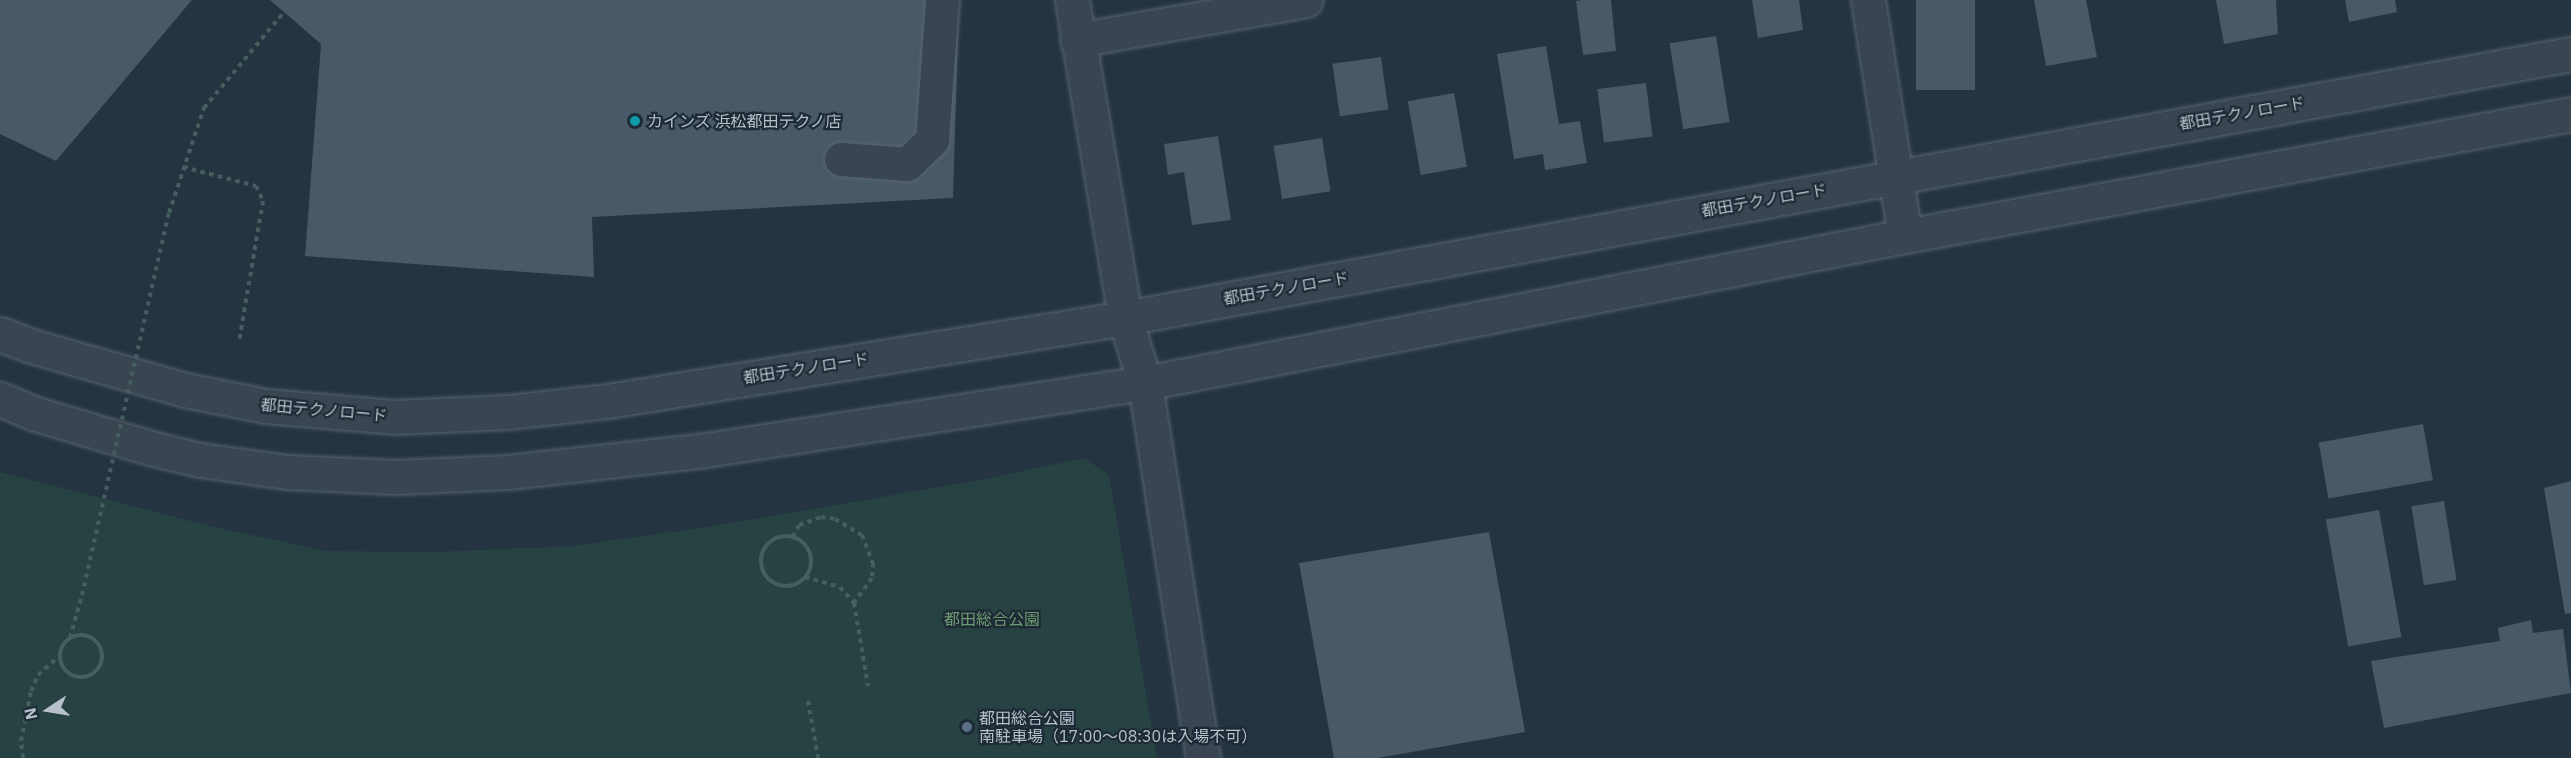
<!DOCTYPE html>
<meta charset="utf-8">
<style>
body{margin:0}
#map{position:relative;width:2571px;height:758px;overflow:hidden;background:#243441;font-family:"IBM Plex Sans","Noto Sans JP",sans-serif}
div>[style]{position:absolute}
.green>*{inset:0;background:#274242}
.building>*{inset:0;background:#485a67;transform-origin:0 0}
.path>*{height:4px;margin-top:-2px;transform-origin:0;background:repeating-linear-gradient(90deg,#455e5e 0 4.5px,transparent 0 9px)}
.path>.ring{margin:-2px;padding:0;box-sizing:content-box;background:none;border:4px solid #455e5e;border-radius:50%}
.roads{filter:drop-shadow(0 0 2px #57636e) drop-shadow(0 0 2px #57636e)}
.minor>*{height:33px;margin:-16.5px;padding:0 16.5px;transform-origin:16.5px;border-radius:16.5px;background:#394651}
.path-bridge>*{height:4px;margin-top:-2px;transform-origin:0;background:repeating-linear-gradient(90deg,#455e5e 0 4.5px,transparent 0 9px)}
.dots>*{width:16px;height:16px;translate:-50% -50%;box-sizing:border-box;border:3px solid #1e2b36;border-radius:50%}
span{translate:-50% -50%;white-space:nowrap;text-align:center;line-height:1.15;-webkit-text-stroke:4.5px #1e2b36;paint-order:stroke}
.street-label{font-size:16px;color:#b5c0cb}
.poi-label{font-size:16px;color:#b5c0cb}
.left{translate:0 -50%;text-align:left}
.park-label{font-size:16px;color:#6c9d71}
.north{position:absolute;left:18px;top:680px;width:60px;height:60px;-webkit-text-stroke:4px #1e2b36;paint-order:stroke;rotate:258deg;font-size:16px;font-weight:700;line-height:24px;text-align:center;color:#b5c0cb}
.north::after{content:'';display:block;margin:auto;width:21px;height:27px;background:#b5c0cb;clip-path:polygon(50% 0,100% 100%,50% 72%,0 100%)}
</style>
<div id="map">
<div class="green">
<div style="clip-path:polygon(1084px 458px,1109px 475px,1157px 758px,0 758px,0 472px,214px 527px,326px 551px,435px 552px,572px 546px,707px 527px,975px 481px)"></div>
</div>
<div class="building">
<div style="clip-path:polygon(0 0,192px 0,56px 161px,0 134px)"></div>
<div style="clip-path:polygon(270px 0,959px 0,953px 198px,592px 217px,594px 277px,305px 256px,321px 44px)"></div>
<div style="clip-path:polygon(1582px 0,1611px 0,1616px 51px,1583px 55px,1576px 1px)"></div>
<div style="clip-path:polygon(1752px 0,1799px 0,1803px 30px,1758px 38px)"></div>
<div style="left:1916px;top:0;width:59px;height:90px"></div>
<div style="clip-path:polygon(2034px 0,2086px 0,2097px 57px,2046px 66px)"></div>
<div style="clip-path:polygon(2216px 0,2276px 0,2278px 34px,2224px 44px)"></div>
<div style="clip-path:polygon(2345px 0,2395px 0,2397px 12px,2349px 22px)"></div>
<div style="left:1716px;top:36px;width:87px;height:47px;rotate:81deg"></div>
<div style="clip-path:polygon(1546px 46px,1559px 124px,1580px 121px,1587px 163px,1545px 170px,1543px 154px,1514px 159px,1497px 54px)"></div>
<div style="left:1381px;top:57px;width:53px;height:49px;rotate:82deg"></div>
<div style="left:1646px;top:83px;width:54px;height:49px;rotate:83deg"></div>
<div style="left:1454px;top:93px;width:75px;height:47px;rotate:80deg"></div>
<div style="clip-path:polygon(1218px 136px,1231px 220px,1192px 225px,1184px 172px,1168px 175px,1164px 144px)"></div>
<div style="left:1322px;top:138px;width:54px;height:49px;rotate:81deg"></div>
<div style="left:2423px;top:424px;width:57px;height:106px;rotate:80deg"></div>
<div style="clip-path:polygon(2571px 481px,2571px 613px,2565px 614px,2544px 488px)"></div>
<div style="left:2444px;top:501px;width:80px;height:33px;rotate:81deg"></div>
<div style="left:2379px;top:510px;width:129px;height:54px;rotate:80deg"></div>
<div style="clip-path:polygon(1489px 532px,1525px 732px,1378px 758px,1334px 758px,1299px 563px)"></div>
<div style="clip-path:polygon(2531px 620px,2533px 633px,2563px 629px,2571px 693px,2384px 728px,2371px 661px,2500px 641px,2498px 628px)"></div>
</div>
<div class="path">
<div style="left:183px;top:167px;width:75px;rotate:14.6deg"></div>
<div style="left:256px;top:186px;width:17px;rotate:65deg"></div>
<div style="left:263px;top:201px;width:143px;rotate:99.7deg"></div>
<div style="left:169px;top:213px;width:111px;rotate:-71.6deg"></div>
<div style="left:204px;top:108px;width:125px;rotate:-50.2deg"></div>
<div class="ring" style="left:761px;top:536px;width:46px;height:46px"></div>
<div style="left:793px;top:537px;width:13px;rotate:-63deg"></div>
<div style="left:799px;top:525px;width:23px;rotate:-20deg"></div>
<div style="left:821px;top:517px;width:14px;rotate:8deg"></div>
<div style="left:835px;top:519px;width:31px;rotate:31deg"></div>
<div style="left:862px;top:535px;width:30px;rotate:69deg"></div>
<div style="left:873px;top:563px;width:15px;rotate:94deg"></div>
<div style="left:872px;top:578px;width:31px;rotate:126deg"></div>
<div style="left:805px;top:577px;width:36px;rotate:16deg"></div>
<div style="left:840px;top:587px;width:21px;rotate:49deg"></div>
<div style="left:854px;top:603px;width:84px;rotate:80.4deg"></div>
<div class="ring" style="left:60px;top:635px;width:38px;height:38px"></div>
<div style="left:70px;top:638px;width:45px;rotate:-74.4deg"></div>
<div style="left:808px;top:701px;width:58px;rotate:80deg"></div>
<div style="left:23px;top:758px;width:17px;rotate:-97deg"></div>
<div style="left:21px;top:741px;width:51px;rotate:-78.7deg"></div>
<div style="left:31px;top:691px;width:17px;rotate:-66deg"></div>
<div style="left:38px;top:675px;width:30px;rotate:-42deg"></div>
</div>
<div class="roads">
<div class="minor">
<div style="left:1072px;top:0;width:322px;rotate:80.5deg"></div>
<div style="left:1125px;top:318px;width:68px;rotate:72.9deg"></div>
<div style="left:1145px;top:383px;width:379px;rotate:81.2deg"></div>
<div style="left:1868px;top:0;width:239px;rotate:81.1deg"></div>
<div style="left:1077px;top:40px;width:232px;rotate:-9.9deg"></div>
<div style="left:841px;top:159px;width:66px;rotate:4.3deg"></div>
<div style="left:907px;top:164px;width:35px;rotate:-44deg"></div>
<div style="left:932px;top:140px;width:140px;rotate:-85.9deg"></div>
<div style="left:0;top:334px;width:30px;rotate:21deg"></div>
<div style="left:28px;top:345px;width:163px;rotate:16deg"></div>
<div style="left:185px;top:390px;width:83px;rotate:11.2deg"></div>
<div style="left:266px;top:406px;width:128px;rotate:4.9deg"></div>
<div style="left:394px;top:417px;width:114px;rotate:-2.5deg"></div>
<div style="left:508px;top:412px;width:101px;rotate:-6.3deg"></div>
<div style="left:608px;top:401px;width:524px;rotate:-9.12deg"></div>
<div style="left:1125px;top:318px;width:1470px;rotate:-10.35deg"></div>
<div style="left:0;top:399px;width:39px;rotate:23deg"></div>
<div style="left:36px;top:414px;width:120px;rotate:16.5deg"></div>
<div style="left:151px;top:448px;width:50px;rotate:13.8deg"></div>
<div style="left:200px;top:460px;width:89px;rotate:7.8deg"></div>
<div style="left:288px;top:472px;width:108px;rotate:2.7deg"></div>
<div style="left:396px;top:477px;width:112px;rotate:-2.6deg"></div>
<div style="left:508px;top:472px;width:192px;rotate:-6.3deg"></div>
<div style="left:699px;top:451px;width:451px;rotate:-8.7deg"></div>
<div style="left:1145px;top:383px;width:774px;rotate:-10.95deg"></div>
<div style="left:1905px;top:236px;width:677px;rotate:-10.38deg"></div>
</div>
</div>
<div class="path-bridge">
<div style="left:82px;top:595px;width:392px;rotate:-77.2deg"></div>
</div>
<div class="dots">
<div style="left:635px;top:121px;background:#0f9aa8"></div>
<div style="left:967px;top:727px;background:#5c6f8a"></div>
</div>
<div class="street-label">
<span style="left:2242px;top:113px;rotate:-10deg">都田テクノロード</span>
<span style="left:1764px;top:200px;rotate:-10deg">都田テクノロード</span>
<span style="left:1286px;top:288px;rotate:-10deg">都田テクノロード</span>
<span style="left:806px;top:368px;rotate:-9deg">都田テクノロード</span>
<span style="left:324px;top:410px;rotate:5deg">都田テクノロード</span>
</div>
<div class="poi-label">
<span class="left" style="left:647px;top:121px">カインズ 浜松都田テクノ店</span>
<span class="left" style="left:979px;top:727px">都田総合公園<br>南駐車場（17:00～08:30は入場不可）</span>
</div>
<div class="park-label">
<span style="left:992px;top:619px">都田総合公園</span>
</div>
<div class="north">N</div>
</div>
